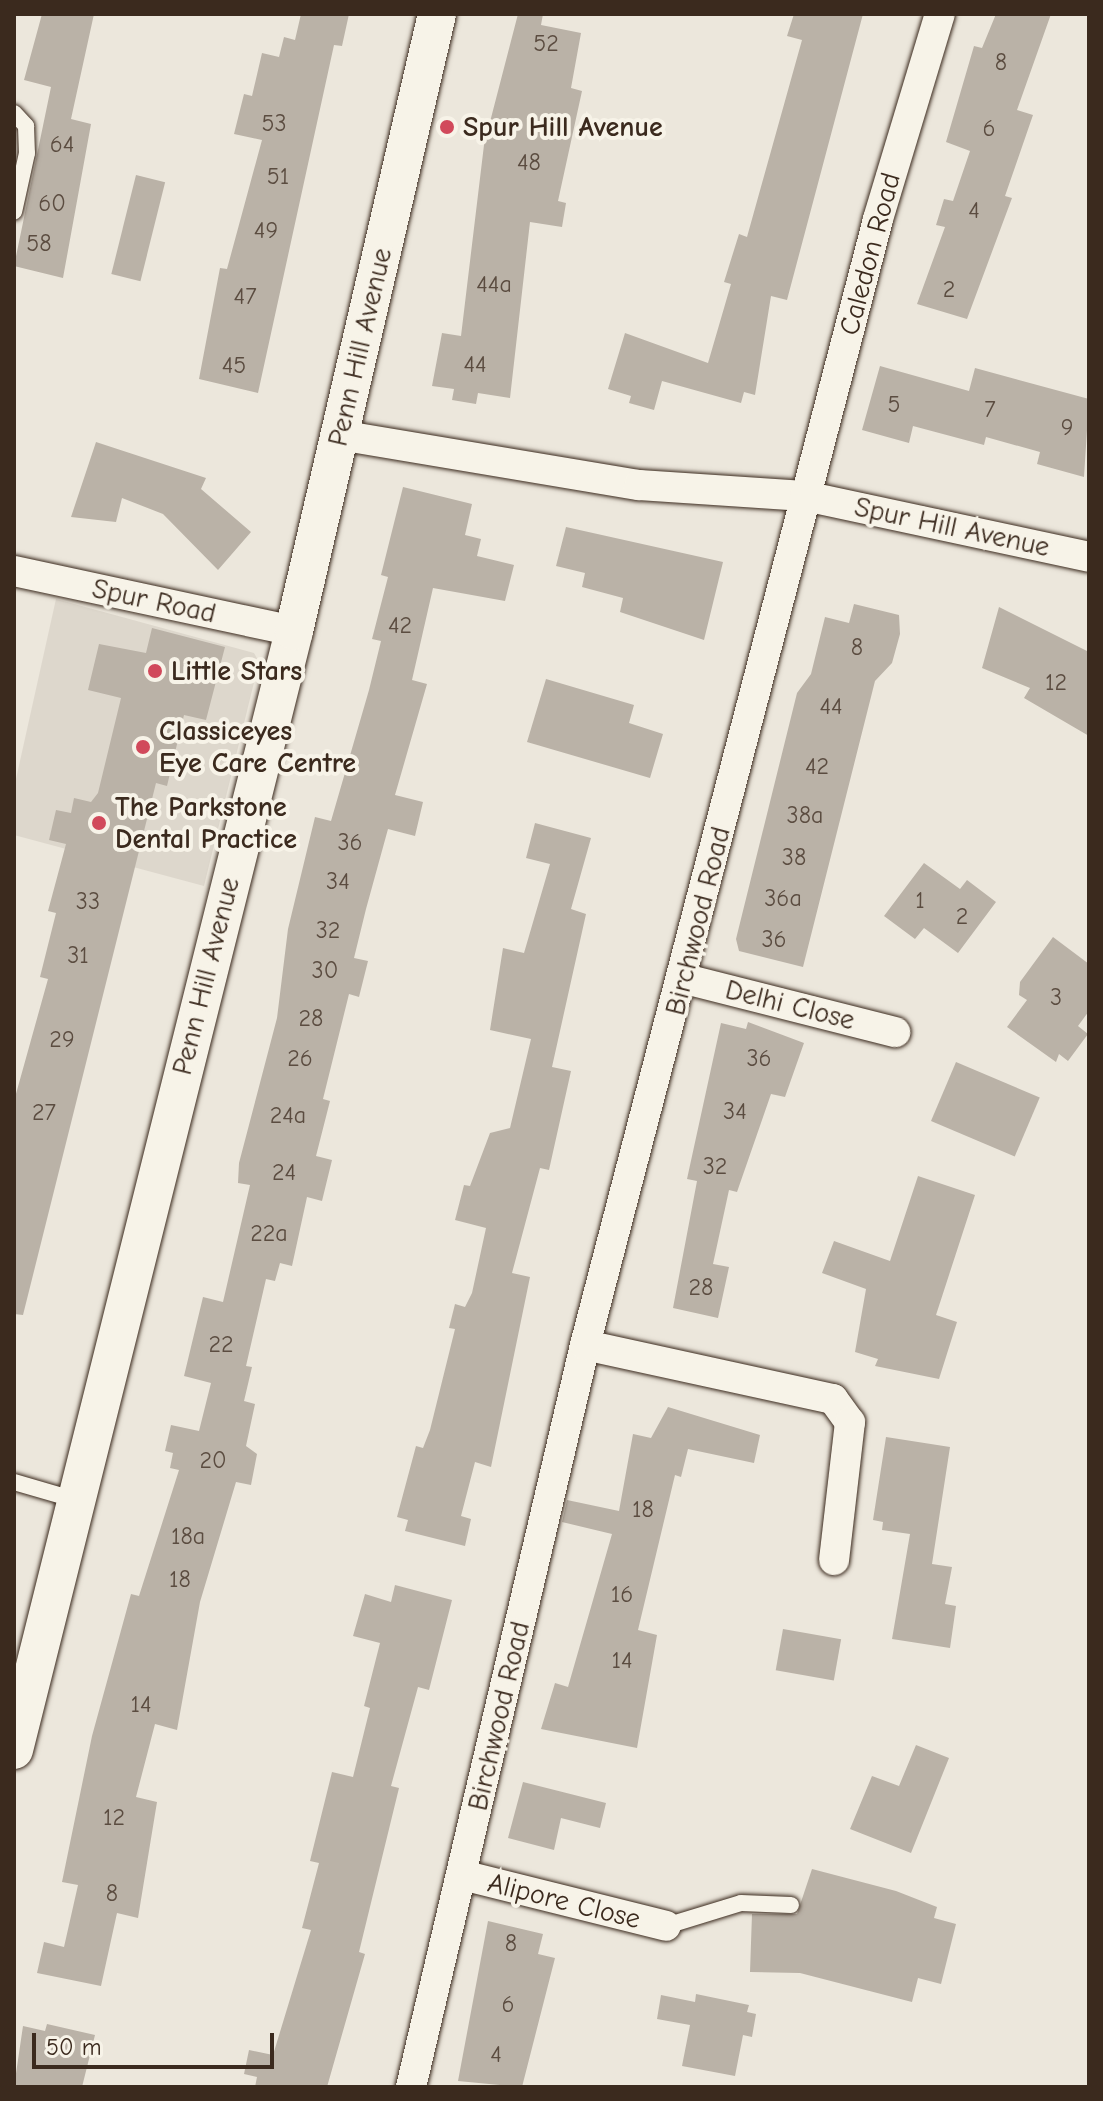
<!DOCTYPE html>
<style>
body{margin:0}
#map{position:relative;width:1103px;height:2101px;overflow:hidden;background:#ece7dc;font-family:"Comic Neue",sans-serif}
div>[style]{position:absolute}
.built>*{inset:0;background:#ddd7cc}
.building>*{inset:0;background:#bab2a7;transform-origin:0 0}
.roads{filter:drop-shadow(0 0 2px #3b2a1e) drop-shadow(0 0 2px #3b2a1e)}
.service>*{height:16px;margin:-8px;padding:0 8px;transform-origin:8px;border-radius:8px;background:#f7f3e8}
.minor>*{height:30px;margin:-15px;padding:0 15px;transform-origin:15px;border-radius:15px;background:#f7f3e8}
.tertiary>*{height:38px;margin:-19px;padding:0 19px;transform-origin:19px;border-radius:19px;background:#f7f3e8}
.dots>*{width:22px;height:22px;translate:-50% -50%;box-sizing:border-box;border:4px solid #f7f3e8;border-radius:50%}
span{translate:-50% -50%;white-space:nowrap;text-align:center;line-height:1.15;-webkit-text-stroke:8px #f7f3e8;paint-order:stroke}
.number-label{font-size:24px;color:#5b4c40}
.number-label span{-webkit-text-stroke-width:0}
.poi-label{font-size:28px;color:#3b2a1e;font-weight:700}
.left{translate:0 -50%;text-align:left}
.street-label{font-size:28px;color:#3b2a1e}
.frame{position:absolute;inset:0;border:16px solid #3b2a1e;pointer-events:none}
.scale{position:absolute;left:32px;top:2033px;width:242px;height:36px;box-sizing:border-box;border:4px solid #3b2a1e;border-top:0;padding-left:10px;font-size:24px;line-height:28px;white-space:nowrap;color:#3b2a1e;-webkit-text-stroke:6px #f7f3e8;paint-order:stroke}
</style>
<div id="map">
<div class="built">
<div style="clip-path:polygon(56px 599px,254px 653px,259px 662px,204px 886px,14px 835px,14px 788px)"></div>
</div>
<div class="building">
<div style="clip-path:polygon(42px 14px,94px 14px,71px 119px,91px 124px,63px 278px,14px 266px,51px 87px,24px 80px)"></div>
<div style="clip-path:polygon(301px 14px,349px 14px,342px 46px,334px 45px,258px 393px,199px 379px,220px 268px,227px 269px,262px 140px,234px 134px,244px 94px,252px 96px,262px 53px,279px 57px,284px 37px,295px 40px)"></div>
<div style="clip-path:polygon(518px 14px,543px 14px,541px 25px,581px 33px,571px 88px,582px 91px,558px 201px,566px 203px,562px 227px,530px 222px,510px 398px,478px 393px,476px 404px,452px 400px,454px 389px,432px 386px,442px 333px,461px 336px,484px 145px)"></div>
<div style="clip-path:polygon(794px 14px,863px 14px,787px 300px,771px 296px,755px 395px,744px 392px,741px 403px,662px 381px,654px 410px,629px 403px,631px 396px,608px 389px,625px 333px,708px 363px,731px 284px,724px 282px,739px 234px,747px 237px,802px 40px,787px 36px)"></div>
<div style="clip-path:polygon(996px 14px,1051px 14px,1017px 110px,1033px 115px,1005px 196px,1012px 198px,967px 319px,917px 304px,945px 227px,936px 225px,944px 199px,953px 201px,970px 151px,946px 142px,974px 46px,982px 48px)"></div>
<div style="left:136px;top:175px;width:30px;height:102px;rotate:14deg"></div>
<div style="clip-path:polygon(880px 366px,969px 391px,975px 368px,1089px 399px,1084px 477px,1037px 464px,1040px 452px,986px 437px,984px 445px,913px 426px,909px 443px,862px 430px)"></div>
<div style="clip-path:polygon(96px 442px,206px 478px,201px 489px,251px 532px,218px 570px,163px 514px,122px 498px,116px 522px,71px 517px)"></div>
<div style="clip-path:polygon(403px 487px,472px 504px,465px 535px,481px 539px,477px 556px,514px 565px,505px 601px,433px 588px,412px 680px,427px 684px,395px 795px,423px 802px,415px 836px,388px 829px,366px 909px,354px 958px,368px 961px,359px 997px,349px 994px,323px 1099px,330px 1101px,316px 1156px,332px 1160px,322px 1201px,307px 1197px,292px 1266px,280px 1263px,275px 1281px,266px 1279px,246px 1366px,252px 1367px,244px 1401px,255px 1404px,246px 1446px,257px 1454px,251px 1485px,236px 1482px,200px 1602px,177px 1730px,155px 1724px,136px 1797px,157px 1802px,138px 1918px,117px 1913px,101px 1986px,37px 1973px,44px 1942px,64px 1947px,78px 1885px,62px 1882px,92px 1736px,131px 1594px,139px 1596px,179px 1470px,170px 1468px,173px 1453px,165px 1451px,171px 1425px,199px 1431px,211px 1383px,184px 1376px,203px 1297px,223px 1302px,250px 1185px,238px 1183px,239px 1163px,277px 1018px,288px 929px,315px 817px,331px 821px,369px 690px,381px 641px,372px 639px,388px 577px,381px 575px)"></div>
<div style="clip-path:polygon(566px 527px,723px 562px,704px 640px,620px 612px,623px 598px,582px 587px,585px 573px,556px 566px)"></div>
<div style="clip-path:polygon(854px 604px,899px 615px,900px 634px,892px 663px,875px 681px,803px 967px,739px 951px,736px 939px,797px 693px,811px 674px,825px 617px,849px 623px)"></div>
<div style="clip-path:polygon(999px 607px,1089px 652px,1089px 736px,1024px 698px,1030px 688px,982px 668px)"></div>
<div style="clip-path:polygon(152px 628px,225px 647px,206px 720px,184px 715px,167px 786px,156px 783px,23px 1315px,14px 1314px,14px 1101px,48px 979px,40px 977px,56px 913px,48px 911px,66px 844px,49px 840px,56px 810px,71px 813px,74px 798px,91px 802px,98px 793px,121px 698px,88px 690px,99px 644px,146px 653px)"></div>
<div style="clip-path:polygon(546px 679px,634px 705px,629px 723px,663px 734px,650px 778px,527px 742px)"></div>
<div style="clip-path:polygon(535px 823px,591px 838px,571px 909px,586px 914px,552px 1067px,571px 1071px,549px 1170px,540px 1168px,512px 1273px,530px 1277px,491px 1467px,475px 1462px,461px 1516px,471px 1519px,465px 1546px,405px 1531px,408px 1520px,397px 1517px,416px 1446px,423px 1448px,430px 1430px,455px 1329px,449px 1328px,455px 1304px,465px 1307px,472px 1293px,486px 1228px,455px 1220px,464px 1185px,470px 1186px,490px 1133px,510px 1128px,531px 1039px,490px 1030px,503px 948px,524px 953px,550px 864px,526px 858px)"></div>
<div style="clip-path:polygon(924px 863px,960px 889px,967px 880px,996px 902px,958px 953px,924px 928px,915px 939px,884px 916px)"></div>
<div style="clip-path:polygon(1053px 937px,1089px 964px,1089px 1011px,1078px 1026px,1088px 1034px,1068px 1061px,1059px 1054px,1056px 1062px,1007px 1027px,1027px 1000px,1019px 995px,1020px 982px)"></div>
<div style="clip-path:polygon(748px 1022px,804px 1043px,785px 1097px,771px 1094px,737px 1192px,729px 1190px,713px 1264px,729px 1267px,718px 1318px,673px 1308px,697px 1181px,687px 1179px,721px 1023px,746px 1029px)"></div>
<div style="left:956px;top:1062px;width:91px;height:64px;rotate:23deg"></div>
<div style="clip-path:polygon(918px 1176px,975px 1195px,936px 1315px,957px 1322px,939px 1379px,875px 1366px,878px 1359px,855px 1352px,866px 1289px,822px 1273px,834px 1241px,890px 1261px)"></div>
<div style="clip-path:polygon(668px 1407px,760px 1435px,754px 1463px,688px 1449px,681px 1477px,675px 1475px,638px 1630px,657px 1635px,637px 1748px,541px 1729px,555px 1683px,568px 1687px,612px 1534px,562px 1522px,567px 1500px,619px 1511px,633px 1434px,651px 1438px)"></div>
<div style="clip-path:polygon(886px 1437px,950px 1447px,932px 1564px,952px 1567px,945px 1604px,956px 1606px,950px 1648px,892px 1639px,910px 1534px,882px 1530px,883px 1522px,873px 1520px)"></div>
<div style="clip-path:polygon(395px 1585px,452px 1600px,429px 1690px,418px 1687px,391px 1786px,399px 1788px,359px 1952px,365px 1954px,327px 2087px,255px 2087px,257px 2077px,244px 2074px,249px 2050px,273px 2055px,311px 1930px,302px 1928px,319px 1863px,310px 1861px,332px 1772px,353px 1777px,370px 1708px,364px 1706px,380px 1643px,353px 1636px,365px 1594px,391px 1602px)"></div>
<div style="left:783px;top:1629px;width:59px;height:42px;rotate:10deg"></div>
<div style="clip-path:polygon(916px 1745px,949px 1758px,911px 1853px,850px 1829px,872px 1776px,899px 1786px)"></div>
<div style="clip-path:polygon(523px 1782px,606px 1803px,600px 1828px,561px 1818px,554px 1850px,508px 1838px)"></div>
<div style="clip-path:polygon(812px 1869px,896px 1891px,937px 1907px,934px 1918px,956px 1924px,941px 1984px,918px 1978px,912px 2002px,800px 1973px,750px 1972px,752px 1914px,797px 1914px)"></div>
<div style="clip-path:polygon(488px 1921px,543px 1934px,538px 1954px,555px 1958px,522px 2087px,458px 2081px)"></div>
<div style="clip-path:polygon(696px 1994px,749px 2005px,747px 2012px,756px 2014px,752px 2037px,743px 2035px,735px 2076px,682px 2066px,690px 2025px,657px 2019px,661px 1995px,695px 2002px)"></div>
<div style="clip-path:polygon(47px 2024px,95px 2035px,82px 2087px,14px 2087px,23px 2026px,45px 2031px)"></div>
</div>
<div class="roads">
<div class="service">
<div style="left:14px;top:113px;width:18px;rotate:47deg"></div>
<div style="left:26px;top:126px;width:27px;rotate:88deg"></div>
<div style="left:27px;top:153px;width:60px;rotate:102.4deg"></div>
<div style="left:14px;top:1482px;width:65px;rotate:16.2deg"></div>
<div style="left:666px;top:1926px;width:78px;rotate:-17deg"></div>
<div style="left:741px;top:1903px;width:50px;rotate:2.3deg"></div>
</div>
<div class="minor">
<div style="left:339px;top:435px;width:304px;rotate:9.5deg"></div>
<div style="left:639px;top:485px;width:166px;rotate:3.8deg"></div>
<div style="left:805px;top:496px;width:290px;rotate:12.1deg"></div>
<div style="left:14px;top:571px;width:286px;rotate:12.1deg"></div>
<div style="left:685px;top:979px;width:217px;rotate:14.2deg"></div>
<div style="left:585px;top:1345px;width:254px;rotate:12.3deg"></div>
<div style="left:833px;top:1399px;width:29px;rotate:54deg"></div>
<div style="left:850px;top:1422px;width:139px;rotate:96.6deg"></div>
<div style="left:462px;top:1875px;width:210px;rotate:14deg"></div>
<div style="left:411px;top:2087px;width:762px;rotate:-76.8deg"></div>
<div style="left:585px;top:1345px;width:1163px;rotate:-75.41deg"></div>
<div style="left:878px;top:219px;width:214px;rotate:-73.2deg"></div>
</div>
<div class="tertiary">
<div style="left:14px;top:1750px;width:1153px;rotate:-75.95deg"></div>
<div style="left:294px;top:631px;width:633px;rotate:-76.95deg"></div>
</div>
</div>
<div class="dots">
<div style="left:447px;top:127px;background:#d1495b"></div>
<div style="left:155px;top:671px;background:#d1495b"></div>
<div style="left:143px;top:747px;background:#d1495b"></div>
<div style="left:99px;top:823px;background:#d1495b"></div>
</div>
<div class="number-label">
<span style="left:546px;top:44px">52</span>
<span style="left:1001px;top:63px">8</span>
<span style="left:274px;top:124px">53</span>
<span style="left:989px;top:129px">6</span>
<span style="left:62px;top:145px">64</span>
<span style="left:529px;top:163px">48</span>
<span style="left:278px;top:177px">51</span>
<span style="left:52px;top:204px">60</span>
<span style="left:974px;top:211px">4</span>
<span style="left:266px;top:231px">49</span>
<span style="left:39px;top:244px">58</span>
<span style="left:494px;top:285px">44a</span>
<span style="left:949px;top:290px">2</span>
<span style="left:245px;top:297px">47</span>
<span style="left:475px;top:365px">44</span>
<span style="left:234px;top:366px">45</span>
<span style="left:894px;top:405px">5</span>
<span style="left:990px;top:410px">7</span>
<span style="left:1067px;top:428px">9</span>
<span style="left:400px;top:626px">42</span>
<span style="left:857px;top:648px">8</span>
<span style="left:1056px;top:683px">12</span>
<span style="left:831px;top:707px">44</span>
<span style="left:817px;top:767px">42</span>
<span style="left:805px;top:816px">38a</span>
<span style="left:350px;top:843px">36</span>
<span style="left:794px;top:858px">38</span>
<span style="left:338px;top:882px">34</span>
<span style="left:783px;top:899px">36a</span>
<span style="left:920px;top:901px">1</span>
<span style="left:88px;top:902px">33</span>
<span style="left:962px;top:917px">2</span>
<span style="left:328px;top:931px">32</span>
<span style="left:774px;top:940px">36</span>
<span style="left:78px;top:956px">31</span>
<span style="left:325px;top:971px">30</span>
<span style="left:1056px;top:998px">3</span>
<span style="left:311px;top:1019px">28</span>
<span style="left:62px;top:1040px">29</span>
<span style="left:300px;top:1059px">26</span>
<span style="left:759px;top:1059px">36</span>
<span style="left:735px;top:1112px">34</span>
<span style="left:44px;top:1113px">27</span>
<span style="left:288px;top:1116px">24a</span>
<span style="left:715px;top:1167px">32</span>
<span style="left:284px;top:1173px">24</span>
<span style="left:269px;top:1234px">22a</span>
<span style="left:701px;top:1288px">28</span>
<span style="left:221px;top:1345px">22</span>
<span style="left:213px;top:1461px">20</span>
<span style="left:643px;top:1510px">18</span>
<span style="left:188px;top:1537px">18a</span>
<span style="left:180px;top:1580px">18</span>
<span style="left:622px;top:1595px">16</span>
<span style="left:622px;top:1661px">14</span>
<span style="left:141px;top:1705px">14</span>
<span style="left:114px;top:1818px">12</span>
<span style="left:112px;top:1894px">8</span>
<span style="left:511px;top:1944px">8</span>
<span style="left:508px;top:2005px">6</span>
<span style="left:496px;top:2055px">4</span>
</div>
<div class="poi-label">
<span class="left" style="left:463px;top:127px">Spur Hill Avenue</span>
<span class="left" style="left:171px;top:671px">Little Stars</span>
<span class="left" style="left:159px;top:747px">Classiceyes<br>Eye Care Centre</span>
<span class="left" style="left:115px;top:823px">The Parkstone<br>Dental Practice</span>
</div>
<div class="street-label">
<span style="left:870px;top:254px;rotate:-75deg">Caledon Road</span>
<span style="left:360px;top:347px;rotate:-77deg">Penn Hill Avenue</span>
<span style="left:952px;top:527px;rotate:12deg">Spur Hill Avenue</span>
<span style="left:154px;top:601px;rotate:12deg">Spur Road</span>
<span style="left:698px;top:921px;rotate:-76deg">Birchwood Road</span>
<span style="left:206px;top:976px;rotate:-76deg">Penn Hill Avenue</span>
<span style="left:790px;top:1005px;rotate:14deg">Delhi Close</span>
<span style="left:499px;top:1716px;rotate:-77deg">Birchwood Road</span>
<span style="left:564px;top:1901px;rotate:14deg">Alipore Close</span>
</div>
<div class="frame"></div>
<div class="scale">50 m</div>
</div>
